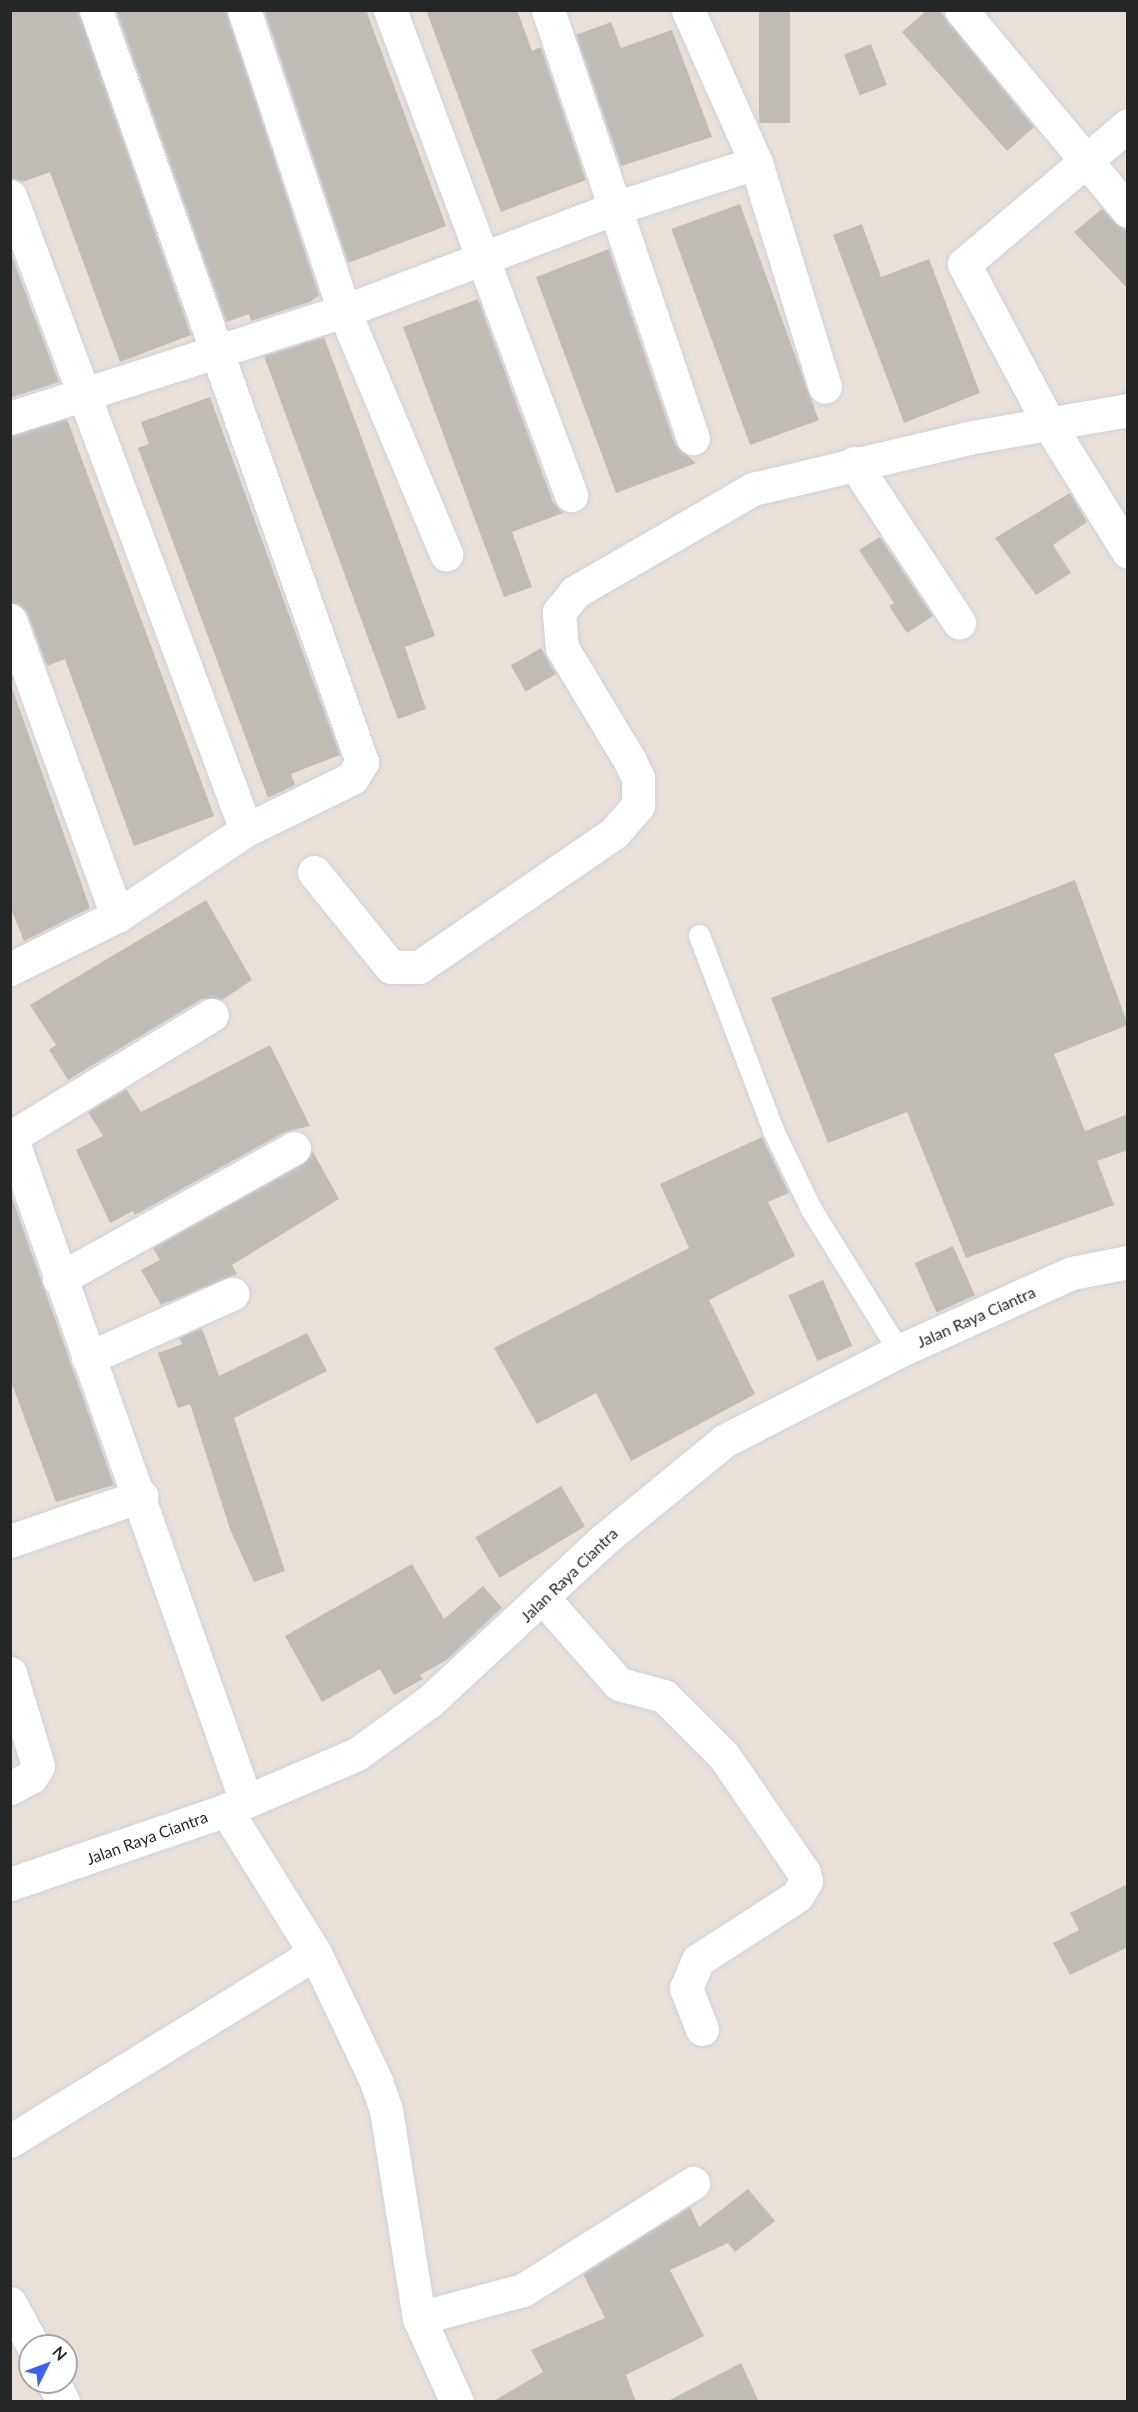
<!DOCTYPE html>
<style>
body{margin:0}
#map{position:relative;width:1138px;height:2412px;overflow:hidden;background:#e9e1d8;font-family:Lato,sans-serif}
div>[style]{position:absolute}
.building>*{inset:0;background:#c1bbb5;transform-origin:0 0}
.roads{filter:drop-shadow(0 0 2px #cdd1df) drop-shadow(0 0 2px #cdd1df)}
.service>*{height:21px;margin:-10.5px;padding:0 10.5px;transform-origin:10.5px;border-radius:10.5px;background:#fff}
.minor>*{height:33px;margin:-16.5px;padding:0 16.5px;transform-origin:16.5px;border-radius:16.5px;background:#fff}
span{translate:-50% -50%;white-space:nowrap;text-align:center;line-height:1.15;-webkit-text-stroke:5px #fff;paint-order:stroke}
.street-label{font-size:16px;color:#262626}
.frame{position:absolute;inset:0;border:12px solid #262626;pointer-events:none}
.north{position:absolute;left:18px;top:2334px;width:60px;height:60px;box-sizing:border-box;background:#fff;border:2px solid #a8a8a8;border-radius:50%;rotate:48deg;font-size:16px;font-weight:700;line-height:24px;text-align:center;color:#262626}
.north::after{content:'';display:block;margin:auto;width:21px;height:27px;background:#3b62f3;clip-path:polygon(50% 0,100% 100%,50% 72%,0 100%)}
</style>
<div id="map">
<div class="building">
<div style="clip-path:polygon(10px 10px,78px 10px,191px 335px,120px 362px,50px 172px,22px 182px,10px 178px)"></div>
<div style="clip-path:polygon(116px 10px,226px 10px,319px 295px,310px 302px,251px 321px,249px 314px,226px 322px)"></div>
<div style="clip-path:polygon(264px 10px,366px 10px,446px 226px,348px 263px)"></div>
<div style="clip-path:polygon(426px 10px,517px 10px,532px 51px,541px 47px,586px 180px,501px 212px)"></div>
<div style="left:759px;top:10px;width:31px;height:113px"></div>
<div style="clip-path:polygon(927px 10px,939px 10px,1034px 127px,1007px 151px,902px 32px)"></div>
<div style="clip-path:polygon(611px 22px,621px 48px,672px 30px,712px 137px,621px 166px,576px 35px)"></div>
<div style="left:871px;top:44px;width:44px;height:29px;rotate:69deg"></div>
<div style="left:740px;top:204px;width:230px;height:73px;rotate:70deg"></div>
<div style="clip-path:polygon(1102px 209px,1128px 232px,1128px 289px,1074px 232px)"></div>
<div style="clip-path:polygon(862px 224px,881px 277px,929px 259px,980px 393px,904px 423px,833px 235px)"></div>
<div style="clip-path:polygon(609px 249px,675px 444px,696px 463px,616px 493px,536px 277px)"></div>
<div style="clip-path:polygon(10px 251px,59px 382px,10px 398px)"></div>
<div style="clip-path:polygon(478px 299px,553px 502px,563px 513px,512px 532px,532px 587px,504px 597px,403px 327px)"></div>
<div style="clip-path:polygon(324px 337px,435px 636px,405px 647px,426px 709px,398px 719px,264px 356px)"></div>
<div style="clip-path:polygon(210px 397px,340px 755px,291px 774px,295px 785px,268px 798px,138px 448px,149px 444px,141px 422px)"></div>
<div style="clip-path:polygon(67px 419px,214px 816px,134px 846px,65px 659px,47px 666px,27px 613px,10px 602px,10px 436px)"></div>
<div style="clip-path:polygon(1070px 493px,1087px 522px,1053px 545px,1071px 573px,1036px 595px,995px 538px)"></div>
<div style="clip-path:polygon(880px 537px,933px 616px,907px 633px,889px 606px,894px 603px,859px 550px)"></div>
<div style="left:541px;top:648px;width:30px;height:35px;rotate:60deg"></div>
<div style="clip-path:polygon(10px 682px,90px 908px,24px 941px,10px 906px)"></div>
<div style="clip-path:polygon(1075px 880px,1128px 1025px,1054px 1054px,1085px 1131px,1128px 1114px,1128px 1150px,1097px 1161px,1114px 1205px,966px 1258px,907px 1112px,828px 1143px,771px 998px)"></div>
<div style="clip-path:polygon(206px 900px,252px 980px,222px 1000px,202px 999px,68px 1080px,49px 1050px,56px 1045px,30px 1005px)"></div>
<div style="clip-path:polygon(270px 1045px,310px 1126px,285px 1132px,135px 1215px,133px 1211px,110px 1223px,76px 1150px,103px 1136px,88px 1112px,126px 1089px,141px 1112px)"></div>
<div style="clip-path:polygon(762px 1137px,789px 1193px,768px 1202px,795px 1256px,709px 1300px,755px 1394px,631px 1461px,596px 1393px,537px 1424px,494px 1348px,689px 1248px,660px 1184px)"></div>
<div style="clip-path:polygon(312px 1150px,339px 1199px,232px 1265px,237px 1274px,161px 1305px,141px 1270px,160px 1260px,153px 1248px,303px 1164px)"></div>
<div style="clip-path:polygon(10px 1192px,114px 1485px,56px 1502px,10px 1379px)"></div>
<div style="left:953px;top:1246px;width:54px;height:42px;rotate:66deg"></div>
<div style="left:823px;top:1280px;width:72px;height:38px;rotate:66deg"></div>
<div style="clip-path:polygon(202px 1328px,219px 1376px,307px 1333px,327px 1371px,234px 1418px,285px 1571px,254px 1582px,230px 1529px,190px 1404px,178px 1408px,158px 1353px,182px 1344px,179px 1338px)"></div>
<div style="left:561px;top:1486px;width:47px;height:100px;rotate:59deg"></div>
<div style="clip-path:polygon(412px 1564px,444px 1619px,483px 1586px,502px 1608px,448px 1659px,420px 1675px,423px 1679px,394px 1695px,380px 1669px,322px 1702px,285px 1636px)"></div>
<div style="clip-path:polygon(1128px 1884px,1128px 1947px,1070px 1975px,1053px 1943px,1079px 1930px,1070px 1913px)"></div>
<div style="clip-path:polygon(748px 2189px,775px 2221px,735px 2252px,728px 2243px,670px 2270px,704px 2336px,626px 2375px,636px 2402px,492px 2402px,543px 2372px,531px 2350px,605px 2318px,583px 2274px,690px 2207px,699px 2227px)"></div>
<div style="clip-path:polygon(741px 2363px,759px 2402px,666px 2402px)"></div>
</div>
<div class="roads">
<div class="service">
<div style="left:699px;top:935px;width:209px;rotate:69.2deg"></div>
<div style="left:773px;top:1130px;width:88px;rotate:64.3deg"></div>
<div style="left:811px;top:1209px;width:167px;rotate:58.2deg"></div>
</div>
<div class="minor">
<div style="left:244px;top:10px;width:317px;rotate:71.6deg"></div>
<div style="left:344px;top:311px;width:264px;rotate:67.2deg"></div>
<div style="left:390px;top:10px;width:518px;rotate:69.53deg"></div>
<div style="left:548px;top:10px;width:452px;rotate:71.3deg"></div>
<div style="left:688px;top:10px;width:167px;rotate:66deg"></div>
<div style="left:756px;top:163px;width:234px;rotate:72.9deg"></div>
<div style="left:961px;top:10px;width:261px;rotate:50.3deg"></div>
<div style="left:1128px;top:125px;width:215px;rotate:139.7deg"></div>
<div style="left:964px;top:264px;width:183px;rotate:62deg"></div>
<div style="left:1050px;top:426px;width:148px;rotate:58.2deg"></div>
<div style="left:10px;top:196px;width:676px;rotate:69.58deg"></div>
<div style="left:10px;top:418px;width:351px;rotate:-17.8deg"></div>
<div style="left:344px;top:311px;width:293px;rotate:-20.8deg"></div>
<div style="left:618px;top:207px;width:145px;rotate:-17.7deg"></div>
<div style="left:854px;top:463px;width:191px;rotate:56.6deg"></div>
<div style="left:10px;top:620px;width:315px;rotate:70.1deg"></div>
<div style="left:314px;top:872px;width:122px;rotate:51deg"></div>
<div style="left:391px;top:967px;width:28px"></div>
<div style="left:419px;top:967px;width:237px;rotate:-34.5deg"></div>
<div style="left:614px;top:833px;width:37px;rotate:-49deg"></div>
<div style="left:638px;top:805px;width:27px;rotate:-90deg"></div>
<div style="left:638px;top:778px;width:19px;rotate:-115deg"></div>
<div style="left:630px;top:761px;width:132px;rotate:-121deg"></div>
<div style="left:562px;top:648px;width:36px;rotate:-95deg"></div>
<div style="left:559px;top:612px;width:26px;rotate:-51deg"></div>
<div style="left:575px;top:592px;width:206px;rotate:-30.1deg"></div>
<div style="left:753px;top:489px;width:221px;rotate:-13.3deg"></div>
<div style="left:968px;top:438px;width:162px;rotate:-9.9deg"></div>
<div style="left:10px;top:969px;width:119px;rotate:-26.4deg"></div>
<div style="left:117px;top:916px;width:155px;rotate:-33.7deg"></div>
<div style="left:246px;top:830px;width:118px;rotate:-26.1deg"></div>
<div style="left:352px;top:778px;width:19px;rotate:-58deg"></div>
<div style="left:362px;top:762px;width:798px;rotate:-109.48deg"></div>
<div style="left:10px;top:1134px;width:708px;rotate:70.52deg"></div>
<div style="left:11px;top:1137px;width:235px;rotate:-31.3deg"></div>
<div style="left:59px;top:1279px;width:269px;rotate:-29.1deg"></div>
<div style="left:88px;top:1358px;width:158px;rotate:-24deg"></div>
<div style="left:10px;top:1541px;width:139px;rotate:-19deg"></div>
<div style="left:544px;top:1599px;width:113px;rotate:48.6deg"></div>
<div style="left:619px;top:1684px;width:47px;rotate:14.9deg"></div>
<div style="left:664px;top:1696px;width:85px;rotate:45deg"></div>
<div style="left:724px;top:1756px;width:142px;rotate:55.6deg"></div>
<div style="left:804px;top:1873px;width:8px;rotate:76deg"></div>
<div style="left:806px;top:1881px;width:17px;rotate:121deg"></div>
<div style="left:797px;top:1896px;width:118px;rotate:147.1deg"></div>
<div style="left:698px;top:1960px;width:30px;rotate:113deg"></div>
<div style="left:686px;top:1988px;width:44px;rotate:68.7deg"></div>
<div style="left:10px;top:1673px;width:97px;rotate:73.2deg"></div>
<div style="left:38px;top:1766px;width:13px;rotate:122deg"></div>
<div style="left:31px;top:1777px;width:24px;rotate:152deg"></div>
<div style="left:226px;top:1810px;width:168px;rotate:58.1deg"></div>
<div style="left:315px;top:1953px;width:142px;rotate:64.5deg"></div>
<div style="left:376px;top:2081px;width:31px;rotate:71deg"></div>
<div style="left:386px;top:2110px;width:211px;rotate:81deg"></div>
<div style="left:419px;top:2318px;width:92px;rotate:65.7deg"></div>
<div style="left:10px;top:1884px;width:228px;rotate:-18.9deg"></div>
<div style="left:226px;top:1810px;width:142px;rotate:-23.1deg"></div>
<div style="left:357px;top:1754px;width:90px;rotate:-36deg"></div>
<div style="left:430px;top:1701px;width:235px;rotate:-42.9deg"></div>
<div style="left:602px;top:1541px;width:158px;rotate:-39.3deg"></div>
<div style="left:724px;top:1441px;width:197px;rotate:-27.2deg"></div>
<div style="left:899px;top:1351px;width:190px;rotate:-24.3deg"></div>
<div style="left:1072px;top:1273px;width:57px;rotate:-11.1deg"></div>
<div style="left:10px;top:2141px;width:358px;rotate:-31.6deg"></div>
<div style="left:10px;top:2303px;width:49px;rotate:61.9deg"></div>
<div style="left:419px;top:2318px;width:108px;rotate:-15.1deg"></div>
<div style="left:523px;top:2290px;width:201px;rotate:-32.2deg"></div>
<div style="left:53px;top:2382px;width:22px;rotate:63deg"></div>
</div>
</div>
<div class="street-label">
<span style="left:976px;top:1317px;rotate:-24deg">Jalan Raya Ciantra</span>
<span style="left:569px;top:1575px;rotate:-44deg">Jalan Raya Ciantra</span>
<span style="left:147px;top:1838px;rotate:-20deg">Jalan Raya Ciantra</span>
</div>
<div class="frame"></div>
<div class="north">N</div>
</div>
